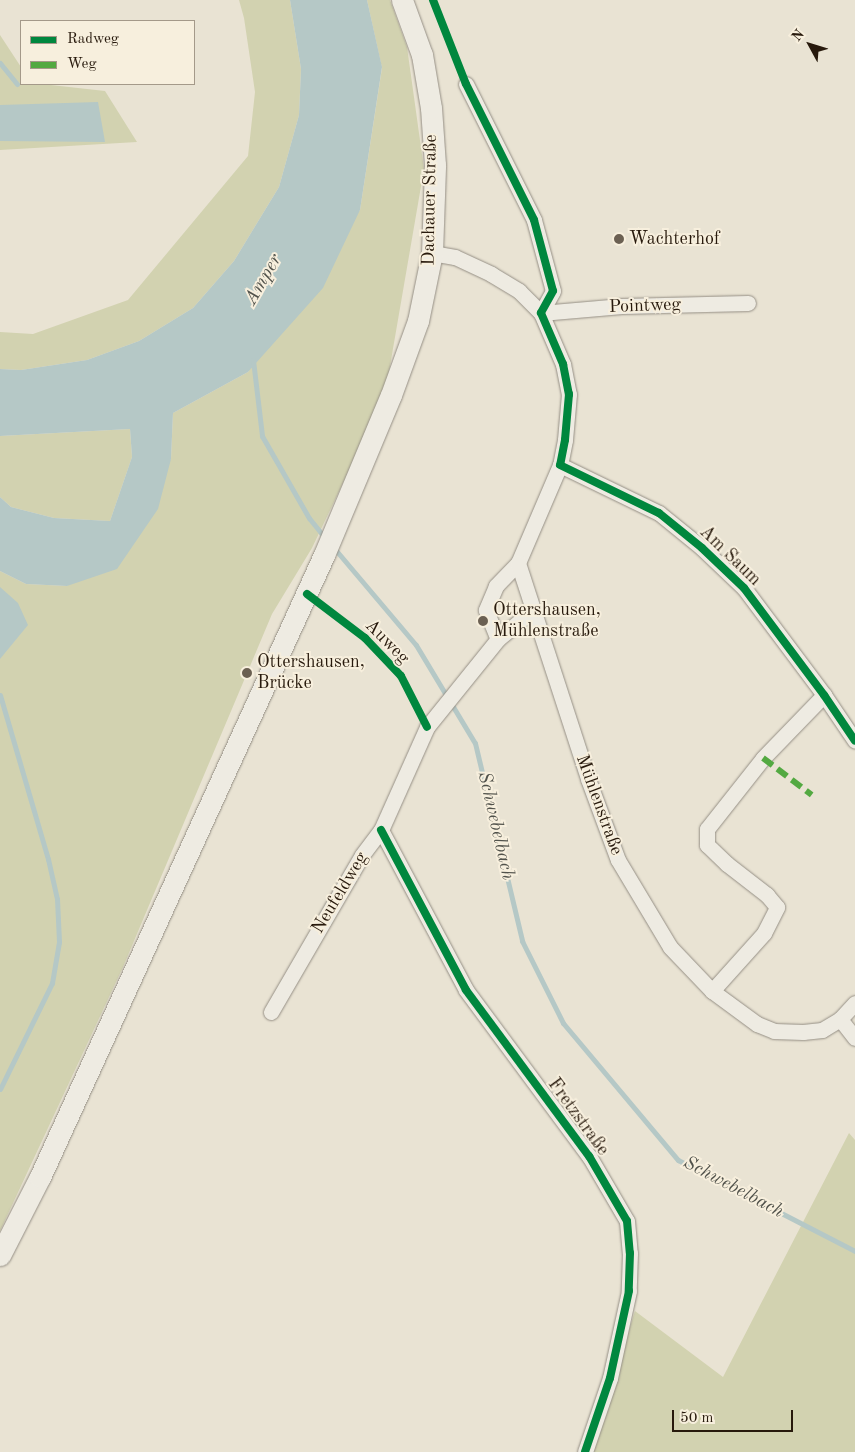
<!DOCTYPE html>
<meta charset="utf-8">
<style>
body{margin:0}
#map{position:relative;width:855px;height:1452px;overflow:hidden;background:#e9e3d3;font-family:"Old Standard TT",serif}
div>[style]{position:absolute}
.green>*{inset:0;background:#d2d2b0}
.water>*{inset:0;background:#b5c8c6}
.stream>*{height:5px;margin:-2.5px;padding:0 2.5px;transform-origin:2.5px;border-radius:2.5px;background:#b5c8c6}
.roads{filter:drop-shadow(0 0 1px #958f85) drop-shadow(0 0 1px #958f85)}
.street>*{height:15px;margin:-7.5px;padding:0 7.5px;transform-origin:7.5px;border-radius:7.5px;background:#eeebe2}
.secondary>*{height:21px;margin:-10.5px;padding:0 10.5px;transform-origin:10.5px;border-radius:10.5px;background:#eeebe2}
.quiet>*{height:6px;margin-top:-3px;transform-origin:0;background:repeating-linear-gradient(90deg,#53a941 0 12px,transparent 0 18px)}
.cycleway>*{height:8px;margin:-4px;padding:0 4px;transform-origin:4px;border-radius:4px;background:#00873e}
.dots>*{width:14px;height:14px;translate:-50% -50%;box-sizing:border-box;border:2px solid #f7efdd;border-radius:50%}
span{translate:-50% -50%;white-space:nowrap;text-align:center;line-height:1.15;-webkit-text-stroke:4px #f7efdd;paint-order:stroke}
.street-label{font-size:18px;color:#27190c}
.poi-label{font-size:18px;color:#27190c}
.left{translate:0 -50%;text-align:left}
.water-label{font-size:19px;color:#51524b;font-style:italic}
.legend{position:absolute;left:20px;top:20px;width:175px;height:65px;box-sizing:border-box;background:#f7efdd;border:1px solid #a49989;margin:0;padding:6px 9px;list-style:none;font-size:15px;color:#27190c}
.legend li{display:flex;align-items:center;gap:10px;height:25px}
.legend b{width:25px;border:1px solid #a49989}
.north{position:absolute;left:785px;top:20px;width:50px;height:50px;-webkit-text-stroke:4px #f7efdd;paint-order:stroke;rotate:309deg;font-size:14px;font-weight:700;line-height:20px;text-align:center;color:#27190c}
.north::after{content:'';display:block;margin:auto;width:18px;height:22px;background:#27190c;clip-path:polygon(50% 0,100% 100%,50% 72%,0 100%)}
.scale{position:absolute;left:672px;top:1410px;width:121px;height:22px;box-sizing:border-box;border:2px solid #27190c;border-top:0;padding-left:6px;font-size:15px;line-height:18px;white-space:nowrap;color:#27190c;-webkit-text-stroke:4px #f7efdd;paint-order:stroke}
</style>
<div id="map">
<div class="green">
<div style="clip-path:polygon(239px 0,290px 0,301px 69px,299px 115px,279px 187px,234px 261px,193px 308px,139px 341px,87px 360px,21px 370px,0 369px,0 332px,33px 334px,128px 300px,248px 156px,255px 92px,244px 18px)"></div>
<div style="clip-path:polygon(367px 0,390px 0,407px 47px,424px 169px,385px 395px,312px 548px,272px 614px,123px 967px,0 1231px,0 571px,26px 584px,67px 586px,171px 459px,173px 413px,248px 372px,360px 210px,382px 68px)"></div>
<div style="clip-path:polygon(0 35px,21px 67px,21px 84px,42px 84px,105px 91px,137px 142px,0 150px)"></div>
<div style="clip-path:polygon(130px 429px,132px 457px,110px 521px,54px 518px,11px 507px,0 497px,0 436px)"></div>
<div style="clip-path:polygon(849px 1133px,855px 1140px,855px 1452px,591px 1452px,635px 1311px,723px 1377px)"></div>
</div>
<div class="water">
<div style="clip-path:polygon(290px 0,367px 0,382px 67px,360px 210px,323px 288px,248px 372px,173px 413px,171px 459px,158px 509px,117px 569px,67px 586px,26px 584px,0 571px,0 497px,11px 507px,54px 518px,110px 521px,132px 457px,130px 429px,0 436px,0 369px,21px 370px,87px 360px,139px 341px,193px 308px,234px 261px,279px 187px,299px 115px,301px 69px)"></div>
<div style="clip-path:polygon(98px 102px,105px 142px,0 141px,0 105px)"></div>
<div style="clip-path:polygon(0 587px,18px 603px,28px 625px,0 659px)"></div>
</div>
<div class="stream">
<div style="left:0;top:63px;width:27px;rotate:51deg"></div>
<div style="left:253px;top:360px;width:77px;rotate:83.2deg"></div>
<div style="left:262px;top:436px;width:95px;rotate:60.2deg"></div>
<div style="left:309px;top:518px;width:26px;rotate:51deg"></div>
<div style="left:334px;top:548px;width:127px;rotate:49.8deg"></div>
<div style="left:416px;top:645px;width:114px;rotate:59deg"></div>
<div style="left:475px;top:743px;width:204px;rotate:76.6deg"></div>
<div style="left:522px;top:941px;width:92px;rotate:63.4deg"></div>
<div style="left:563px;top:1023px;width:179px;rotate:50deg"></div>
<div style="left:678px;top:1160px;width:199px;rotate:27.2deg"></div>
<div style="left:0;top:695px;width:171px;rotate:73.7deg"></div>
<div style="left:48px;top:859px;width:41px;rotate:77.3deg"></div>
<div style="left:57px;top:899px;width:43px;rotate:87.3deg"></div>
<div style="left:59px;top:942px;width:42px;rotate:99.7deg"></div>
<div style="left:52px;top:983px;width:118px;rotate:116.1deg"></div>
</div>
<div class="roads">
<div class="street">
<div style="left:466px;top:84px;width:152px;rotate:63.4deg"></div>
<div style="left:534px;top:220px;width:73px;rotate:75deg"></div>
<div style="left:553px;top:291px;width:25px;rotate:119deg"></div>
<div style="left:432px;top:253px;width:23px;rotate:10deg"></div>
<div style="left:455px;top:257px;width:40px;rotate:25deg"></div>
<div style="left:491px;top:274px;width:33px;rotate:31deg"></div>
<div style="left:519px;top:291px;width:31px;rotate:45deg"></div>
<div style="left:541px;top:313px;width:56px;rotate:66.7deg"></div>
<div style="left:563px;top:364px;width:31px;rotate:79deg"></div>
<div style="left:569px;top:394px;width:46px;rotate:95deg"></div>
<div style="left:565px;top:440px;width:25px;rotate:101deg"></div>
<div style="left:560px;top:465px;width:107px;rotate:113.2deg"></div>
<div style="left:518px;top:563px;width:32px;rotate:134deg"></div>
<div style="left:496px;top:586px;width:26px;rotate:113deg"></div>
<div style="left:486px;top:610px;width:31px;rotate:68deg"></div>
<div style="left:541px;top:313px;width:81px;rotate:-4.9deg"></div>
<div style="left:622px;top:306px;width:126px;rotate:-1.4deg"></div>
<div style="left:560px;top:465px;width:110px;rotate:25.9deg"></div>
<div style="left:659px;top:513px;width:55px;rotate:39.1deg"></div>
<div style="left:702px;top:548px;width:58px;rotate:43.6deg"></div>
<div style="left:744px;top:588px;width:134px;rotate:53.2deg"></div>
<div style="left:824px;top:695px;width:55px;rotate:56deg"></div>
<div style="left:518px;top:563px;width:227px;rotate:72deg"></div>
<div style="left:588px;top:779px;width:86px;rotate:69.7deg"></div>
<div style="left:618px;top:860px;width:101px;rotate:59.1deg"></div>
<div style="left:670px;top:947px;width:61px;rotate:46.3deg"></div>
<div style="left:712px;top:991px;width:56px;rotate:36.3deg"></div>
<div style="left:757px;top:1024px;width:18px;rotate:22deg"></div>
<div style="left:774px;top:1031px;width:29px;rotate:2deg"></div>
<div style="left:803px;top:1032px;width:19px;rotate:-6deg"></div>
<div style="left:822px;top:1030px;width:21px;rotate:-31deg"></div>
<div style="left:840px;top:1019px;width:24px;rotate:52deg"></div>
<div style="left:381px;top:830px;width:181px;rotate:62deg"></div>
<div style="left:466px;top:990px;width:207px;rotate:53.5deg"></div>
<div style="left:589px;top:1156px;width:75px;rotate:59.7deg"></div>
<div style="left:627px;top:1221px;width:32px;rotate:85deg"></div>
<div style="left:630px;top:1253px;width:38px;rotate:92deg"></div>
<div style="left:629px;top:1291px;width:89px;rotate:102.3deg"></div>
<div style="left:610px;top:1378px;width:78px;rotate:108.7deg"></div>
<div style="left:712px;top:991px;width:78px;rotate:-48.1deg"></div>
<div style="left:764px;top:933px;width:29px;rotate:-63deg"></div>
<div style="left:777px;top:907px;width:16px;rotate:-130deg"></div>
<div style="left:767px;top:895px;width:51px;rotate:-142.2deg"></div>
<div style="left:727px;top:864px;width:28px;rotate:-136deg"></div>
<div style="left:707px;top:845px;width:16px;rotate:-90deg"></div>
<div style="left:707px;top:829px;width:90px;rotate:-51.7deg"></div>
<div style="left:763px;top:758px;width:88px;rotate:-45.9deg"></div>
<div style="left:271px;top:1012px;width:181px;rotate:-59.9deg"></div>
<div style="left:362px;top:855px;width:31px;rotate:-53deg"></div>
<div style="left:381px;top:830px;width:113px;rotate:-65.9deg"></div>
<div style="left:427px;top:727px;width:113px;rotate:-51.1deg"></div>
<div style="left:498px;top:639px;width:45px;rotate:-39.6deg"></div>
<div style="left:840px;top:1019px;width:22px;rotate:-47deg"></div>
</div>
<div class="secondary">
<div style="left:0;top:1255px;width:88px;rotate:-62.9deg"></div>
<div style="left:40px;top:1177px;width:684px;rotate:-65.46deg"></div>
<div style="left:324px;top:555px;width:173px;rotate:-67.3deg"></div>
<div style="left:391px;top:395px;width:79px;rotate:-70deg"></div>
<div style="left:418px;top:321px;width:69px;rotate:-78.4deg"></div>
<div style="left:432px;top:253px;width:88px;rotate:-88deg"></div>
<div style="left:435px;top:165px;width:57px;rotate:-94deg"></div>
<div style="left:431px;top:108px;width:54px;rotate:-99.6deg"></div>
<div style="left:422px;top:55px;width:59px;rotate:-110deg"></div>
</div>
</div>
<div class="quiet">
<div style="left:763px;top:758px;width:61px;rotate:37.1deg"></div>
</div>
<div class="cycleway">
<div style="left:433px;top:0;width:90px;rotate:68.6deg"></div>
<div style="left:466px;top:84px;width:152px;rotate:63.4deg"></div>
<div style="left:534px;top:220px;width:73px;rotate:75deg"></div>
<div style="left:553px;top:291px;width:25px;rotate:119deg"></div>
<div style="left:541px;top:313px;width:56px;rotate:66.7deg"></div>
<div style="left:563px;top:364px;width:31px;rotate:79deg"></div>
<div style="left:569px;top:394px;width:46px;rotate:95deg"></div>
<div style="left:565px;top:440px;width:25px;rotate:101deg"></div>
<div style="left:560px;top:465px;width:110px;rotate:25.9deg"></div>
<div style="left:659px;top:513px;width:55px;rotate:39.1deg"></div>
<div style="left:702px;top:548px;width:58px;rotate:43.6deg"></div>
<div style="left:744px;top:588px;width:134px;rotate:53.2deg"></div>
<div style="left:824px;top:695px;width:55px;rotate:56deg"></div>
<div style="left:307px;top:594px;width:73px;rotate:37.2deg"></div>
<div style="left:365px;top:638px;width:52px;rotate:46.5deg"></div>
<div style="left:401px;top:676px;width:57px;rotate:63deg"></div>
<div style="left:381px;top:830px;width:181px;rotate:62deg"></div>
<div style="left:466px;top:990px;width:207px;rotate:53.5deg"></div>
<div style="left:589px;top:1156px;width:75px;rotate:59.7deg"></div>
<div style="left:627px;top:1221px;width:32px;rotate:85deg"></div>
<div style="left:630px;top:1253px;width:38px;rotate:92deg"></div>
<div style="left:629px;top:1291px;width:89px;rotate:102.3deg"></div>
<div style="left:610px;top:1378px;width:78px;rotate:108.7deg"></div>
</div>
<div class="dots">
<div style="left:619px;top:239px;background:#6b6052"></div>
<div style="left:483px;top:621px;background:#6b6052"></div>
<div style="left:247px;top:673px;background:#6b6052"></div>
</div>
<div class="street-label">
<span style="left:430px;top:200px;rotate:-89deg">Dachauer Straße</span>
<span style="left:645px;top:306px;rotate:-2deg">Pointweg</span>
<span style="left:730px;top:556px;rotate:44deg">Am Saum</span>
<span style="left:387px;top:642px;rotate:45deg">Auweg</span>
<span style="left:599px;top:805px;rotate:70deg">Mühlenstraße</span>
<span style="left:340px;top:893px;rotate:-59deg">Neufeldweg</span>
<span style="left:578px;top:1117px;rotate:54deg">Fretzstraße</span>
</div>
<div class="poi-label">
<span class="left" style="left:629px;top:239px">Wachterhof</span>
<span class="left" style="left:493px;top:621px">Ottershausen,<br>Mühlenstraße</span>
<span class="left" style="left:257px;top:673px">Ottershausen,<br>Brücke</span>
</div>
<div class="water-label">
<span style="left:264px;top:280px;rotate:-60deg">Amper</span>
<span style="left:495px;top:826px;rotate:77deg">Schwebelbach</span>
<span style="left:733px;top:1188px;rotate:28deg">Schwebelbach</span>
</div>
<ul class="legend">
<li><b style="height:6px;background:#00873e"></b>Radweg</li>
<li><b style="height:6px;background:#53a941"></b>Weg</li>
</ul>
<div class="north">N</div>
<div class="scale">50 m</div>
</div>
